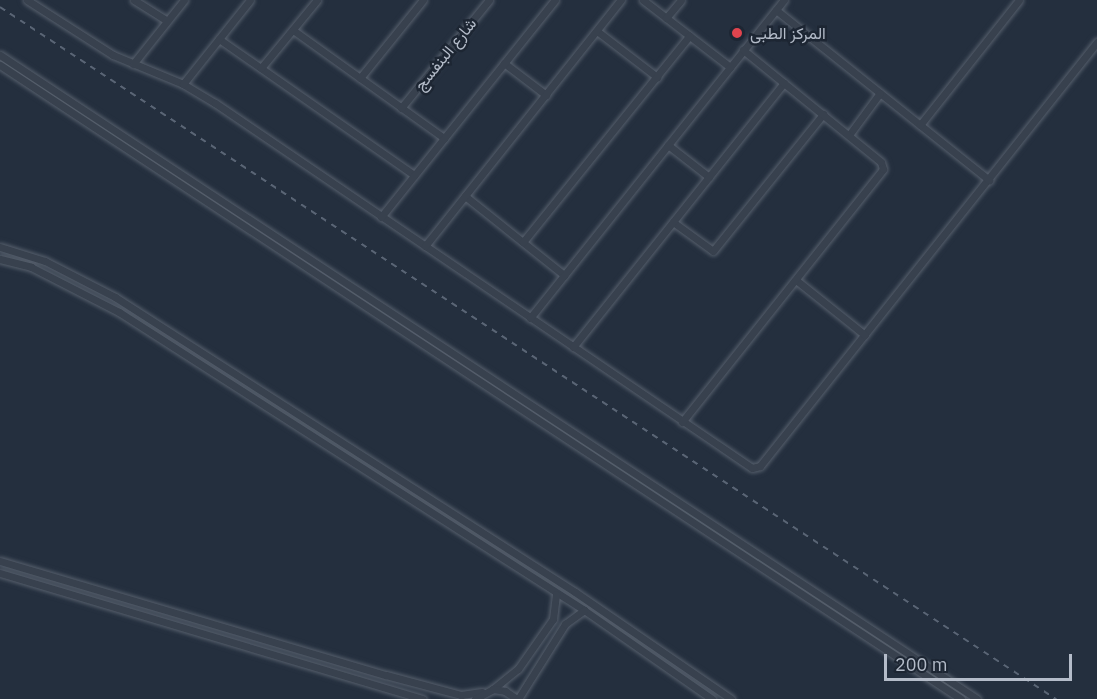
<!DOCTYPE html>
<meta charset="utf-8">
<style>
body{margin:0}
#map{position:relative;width:1097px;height:699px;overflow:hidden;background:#242f3e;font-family:"IBM Plex Sans",Vazirmatn,sans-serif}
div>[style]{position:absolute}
.roads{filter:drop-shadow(0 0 2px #565f6c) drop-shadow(0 0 2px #565f6c)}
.street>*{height:7px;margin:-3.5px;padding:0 3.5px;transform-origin:3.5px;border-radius:3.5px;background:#38414e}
.rail>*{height:2px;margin-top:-1px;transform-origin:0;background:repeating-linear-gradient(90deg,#5a6575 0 6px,transparent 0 12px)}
.dots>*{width:16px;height:16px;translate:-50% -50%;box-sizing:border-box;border:3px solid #1d2633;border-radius:50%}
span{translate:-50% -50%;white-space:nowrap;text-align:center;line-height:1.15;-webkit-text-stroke:5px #1d2633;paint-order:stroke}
.poi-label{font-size:16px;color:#b4bcc9}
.left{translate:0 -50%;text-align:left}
.street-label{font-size:16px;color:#b4bcc9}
.scale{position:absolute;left:884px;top:654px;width:188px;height:27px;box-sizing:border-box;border:3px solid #b4bcc9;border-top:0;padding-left:8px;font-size:18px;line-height:21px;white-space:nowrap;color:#b4bcc9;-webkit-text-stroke:4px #1d2633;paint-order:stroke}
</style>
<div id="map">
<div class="roads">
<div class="street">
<div style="left:27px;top:0;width:102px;rotate:32.6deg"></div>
<div style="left:113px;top:55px;width:76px;rotate:22.5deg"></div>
<div style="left:183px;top:84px;width:37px;rotate:31deg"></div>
<div style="left:215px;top:103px;width:649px;rotate:34.2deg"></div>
<div style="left:752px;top:468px;width:8px;rotate:-14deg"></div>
<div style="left:760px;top:466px;width:542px;rotate:-51.52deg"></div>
<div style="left:134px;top:0;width:39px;rotate:32deg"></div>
<div style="left:643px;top:0;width:110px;rotate:37.6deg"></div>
<div style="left:776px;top:10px;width:273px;rotate:38.6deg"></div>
<div style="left:666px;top:18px;width:23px;rotate:-50deg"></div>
<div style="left:293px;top:30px;width:186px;rotate:35.6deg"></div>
<div style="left:597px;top:31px;width:76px;rotate:37.5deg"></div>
<div style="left:219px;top:39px;width:238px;rotate:34.9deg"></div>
<div style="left:0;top:55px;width:1170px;rotate:33.39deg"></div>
<div style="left:504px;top:63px;width:53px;rotate:37.3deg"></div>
<div style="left:133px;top:64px;width:82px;rotate:-51.4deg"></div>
<div style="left:0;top:65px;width:1151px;rotate:33.41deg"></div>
<div style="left:261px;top:68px;width:88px;rotate:-50.5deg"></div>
<div style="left:360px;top:78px;width:100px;rotate:-51.1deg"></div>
<div style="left:183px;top:84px;width:107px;rotate:-51.4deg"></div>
<div style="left:401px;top:108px;width:139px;rotate:-50.8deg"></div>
<div style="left:920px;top:125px;width:159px;rotate:-51.6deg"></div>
<div style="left:849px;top:135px;width:52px;rotate:-53.6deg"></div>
<div style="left:668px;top:145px;width:52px;rotate:38deg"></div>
<div style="left:465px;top:196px;width:127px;rotate:38.6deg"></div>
<div style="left:381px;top:217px;width:278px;rotate:-51.3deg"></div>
<div style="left:673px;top:222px;width:49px;rotate:35.9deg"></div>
<div style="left:713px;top:251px;width:176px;rotate:-51.2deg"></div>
<div style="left:523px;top:242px;width:265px;rotate:-51.1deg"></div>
<div style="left:425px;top:246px;width:315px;rotate:-51.5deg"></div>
<div style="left:0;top:247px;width:47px;rotate:17.3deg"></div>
<div style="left:45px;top:261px;width:79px;rotate:27.2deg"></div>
<div style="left:115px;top:297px;width:546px;rotate:32.67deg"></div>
<div style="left:575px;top:592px;width:189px;rotate:34.4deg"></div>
<div style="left:0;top:259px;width:32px;rotate:14deg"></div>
<div style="left:31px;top:267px;width:99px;rotate:27.1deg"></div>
<div style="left:119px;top:312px;width:552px;rotate:32.65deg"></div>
<div style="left:584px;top:610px;width:156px;rotate:34.8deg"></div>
<div style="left:796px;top:280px;width:88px;rotate:38.6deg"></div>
<div style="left:530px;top:318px;width:407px;rotate:-51.4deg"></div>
<div style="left:573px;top:347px;width:338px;rotate:-51.4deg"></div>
<div style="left:682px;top:422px;width:323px;rotate:-51.5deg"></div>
<div style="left:883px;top:169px;width:7px;rotate:-106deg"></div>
<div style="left:881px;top:162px;width:178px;rotate:-140.9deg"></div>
<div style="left:0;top:561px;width:402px;rotate:16.5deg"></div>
<div style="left:386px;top:675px;width:78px;rotate:14.9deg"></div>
<div style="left:461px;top:695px;width:21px;rotate:-8deg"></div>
<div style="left:0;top:573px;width:441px;rotate:16.6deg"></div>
<div style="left:493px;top:689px;width:32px;rotate:-39deg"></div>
<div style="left:518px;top:669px;width:61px;rotate:-55deg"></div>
<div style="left:553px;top:619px;width:25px;rotate:-83deg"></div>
<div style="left:475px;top:699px;width:21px;rotate:-29deg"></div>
<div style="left:493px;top:689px;width:12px;rotate:9deg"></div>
<div style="left:505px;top:691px;width:14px;rotate:34deg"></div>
<div style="left:518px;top:699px;width:89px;rotate:-57.9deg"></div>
<div style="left:565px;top:624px;width:24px;rotate:-36deg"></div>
</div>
</div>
<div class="rail">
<div style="left:0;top:7px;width:1263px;rotate:33.24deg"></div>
</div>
<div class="dots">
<div style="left:737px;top:33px;background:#e0444e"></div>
</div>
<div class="poi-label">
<span class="left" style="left:750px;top:33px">المركز الطبى</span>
</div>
<div class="street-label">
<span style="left:445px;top:54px;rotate:-51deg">شارع البنفسج</span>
</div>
<div class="scale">200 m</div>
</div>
